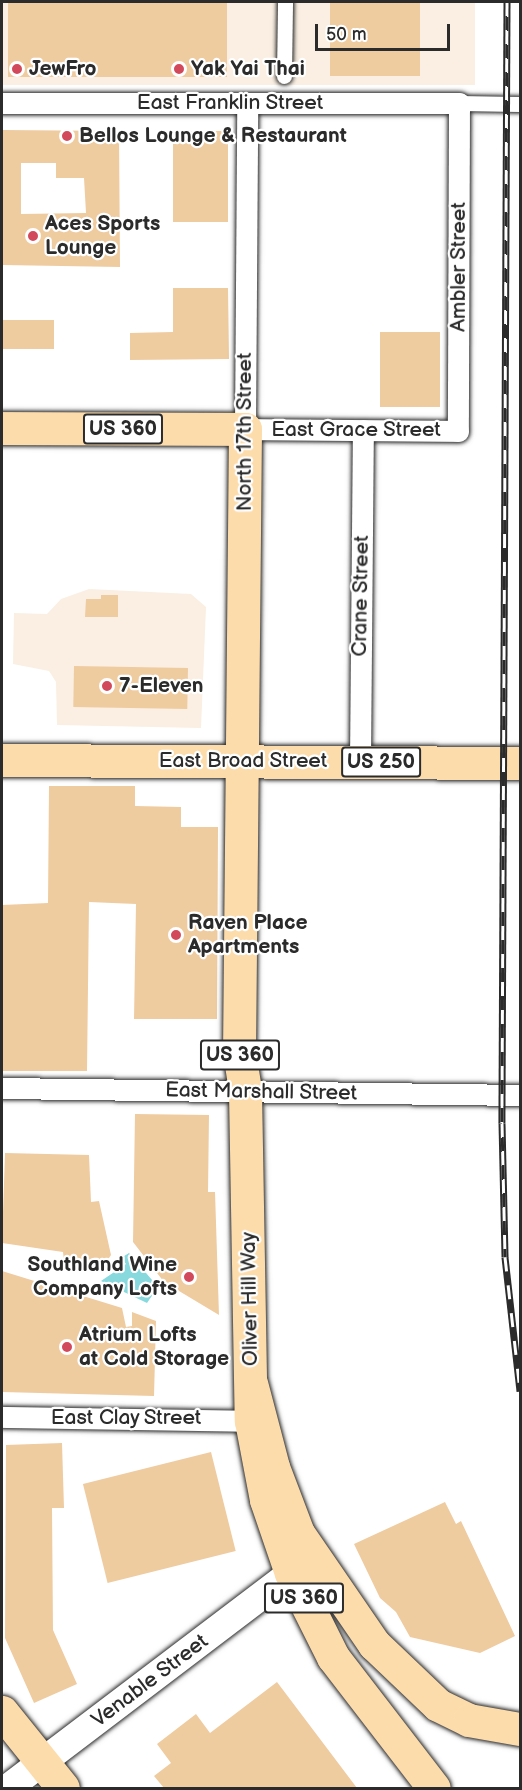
<!DOCTYPE html>
<style>
body{margin:0}
#map{position:relative;width:522px;height:1790px;overflow:hidden;background:#fff;font-family:"Balsamiq Sans",sans-serif}
div>[style]{position:absolute}
.built>*{inset:0;background:#faefe2;transform-origin:0 0}
.water>*{inset:0;background:#87d9de}
.building>*{inset:0;background:#efcba0;transform-origin:0 0}
.roads{filter:drop-shadow(0 0 2px #2b2b2b) drop-shadow(0 0 2px #2b2b2b)}
.pedestrian>*{height:15px;margin:-7.5px;padding:0 7.5px;transform-origin:7.5px;border-radius:7.5px;background:#fff}
.minor>*{height:21px;margin:-10.5px;padding:0 10.5px;transform-origin:10.5px;border-radius:10.5px;background:#fff}
.secondary>*{height:28px;margin:-14px;padding:0 14px;transform-origin:14px;border-radius:14px;background:#fff}
.primary>*{height:33px;margin:-16.5px;padding:0 16.5px;transform-origin:16.5px;border-radius:16.5px;background:#fddcac}
.motorway>*{height:33px;margin:-16.5px;padding:0 16.5px;transform-origin:16.5px;border-radius:16.5px;background:#fddcac}
.rail>*{height:7px;margin-top:-3.5px;transform-origin:0;background:repeating-linear-gradient(90deg,#fff 0 14px,#2b2b2b 0 28px);box-sizing:border-box;border-block:2px solid #2b2b2b}
.dots>*{width:16px;height:16px;translate:-50% -50%;box-sizing:border-box;border:3px solid #fff;border-radius:50%}
span{translate:-50% -50%;white-space:nowrap;text-align:center;line-height:1.15;-webkit-text-stroke:4.5px #fff;paint-order:stroke}
.shield-label span{padding:2px 4px;background:#fff;border:2px solid;border-radius:4px;-webkit-text-stroke-width:0}
.shield-label{font-size:20px;color:#2b2b2b;font-weight:700}
.poi-label{font-size:21px;color:#2b2b2b;font-weight:700}
.left{translate:0 -50%;text-align:left}
.right{translate:-100% -50%;text-align:right}
.street-label{font-size:21px;color:#2b2b2b}
.frame{position:absolute;inset:0;border:3px solid #2b2b2b;pointer-events:none}
.scale{position:absolute;left:315px;top:24px;width:135px;height:27px;box-sizing:border-box;border:3px solid #2b2b2b;border-top:0;padding-left:8px;font-size:18px;line-height:21px;white-space:nowrap;color:#2b2b2b;-webkit-text-stroke:4px #fff;paint-order:stroke}
</style>
<div id="map">
<div class="built">
<div style="left:2px;top:2px;width:473px;height:83px"></div>
<div style="clip-path:polygon(89px 589px,191px 594px,206px 607px,201px 728px,57px 725px,56px 682px,49px 671px,13px 664px,14px 613px,47px 614px,61px 599px)"></div>
</div>
<div class="water">
<div style="clip-path:polygon(129px 1253px,158px 1287px,147px 1303px,101px 1281px,126px 1264px,121px 1258px)"></div>
</div>
<div class="building">
<div style="left:8px;top:2px;width:219px;height:75px"></div>
<div style="left:330px;top:2px;width:90px;height:74px"></div>
<div style="clip-path:polygon(evenodd,3px 130px,119px 131px,120px 267px,3px 265px,3px 130px,21px 163px,56px 163px,56px 178px,84px 178px,86px 213px,21px 214px,21px 163px)"></div>
<div style="left:173px;top:131px;width:55px;height:91px"></div>
<div style="clip-path:polygon(173px 288px,228px 288px,229px 359px,130px 360px,130px 333px,173px 332px)"></div>
<div style="left:2px;top:320px;width:52px;height:29px"></div>
<div style="left:440px;top:332px;width:75px;height:60px;rotate:90deg"></div>
<div style="clip-path:polygon(101px 595px,118px 595px,118px 617px,85px 617px,86px 599px,101px 599px)"></div>
<div style="left:74px;top:666px;width:114px;height:41px;rotate:1deg"></div>
<div style="clip-path:polygon(49px 786px,135px 786px,135px 806px,181px 807px,181px 827px,218px 827px,217px 1019px,134px 1019px,136px 904px,89px 902px,87px 1071px,2px 1071px,2px 905px,48px 903px)"></div>
<div style="clip-path:polygon(135px 1114px,209px 1115px,208px 1192px,215px 1192px,219px 1315px,164px 1282px,133px 1242px)"></div>
<div style="clip-path:polygon(5px 1153px,89px 1155px,91px 1202px,99px 1201px,111px 1255px,101px 1270px,64px 1261px,63px 1252px,2px 1243px)"></div>
<div style="clip-path:polygon(2px 1271px,122px 1308px,126px 1327px,132px 1326px,132px 1312px,156px 1321px,154px 1396px,2px 1392px)"></div>
<div style="clip-path:polygon(62px 1443px,64px 1508px,52px 1508px,53px 1630px,77px 1684px,34px 1703px,5px 1638px,6px 1445px)"></div>
<div style="left:211px;top:1452px;width:102px;height:132px;rotate:76deg"></div>
<div style="clip-path:polygon(445px 1502px,456px 1524px,461px 1521px,515px 1636px,480px 1653px,410px 1637px,396px 1612px,380px 1598px,354px 1544px)"></div>
<div style="clip-path:polygon(277px 1682px,357px 1788px,164px 1788px,154px 1776px,171px 1763px,157px 1744px,196px 1714px,210px 1733px)"></div>
</div>
<div class="roads">
<div class="pedestrian">
<div style="left:284px;top:76px;width:74px;rotate:-89.2deg"></div>
<div style="left:459px;top:103px;width:61px;rotate:0.9deg"></div>
</div>
<div class="minor">
<div style="left:2px;top:103px;width:457px"></div>
<div style="left:459px;top:103px;width:328px;rotate:90.2deg"></div>
<div style="left:458px;top:431px;width:213px;rotate:-179.5deg"></div>
<div style="left:245px;top:429px;width:326px;rotate:-89.6deg"></div>
<div style="left:360px;top:762px;width:332px;rotate:-89.5deg"></div>
<div style="left:2px;top:1088px;width:518px;rotate:0.77deg"></div>
<div style="left:2px;top:1417px;width:249px;rotate:0.9deg"></div>
</div>
<div class="secondary">
<div style="left:8px;top:1788px;width:355px;rotate:-37.2deg"></div>
</div>
<div class="primary">
<div style="left:2px;top:428px;width:243px;rotate:0.2deg"></div>
<div style="left:245px;top:429px;width:623px;rotate:90.55deg"></div>
<div style="left:239px;top:1052px;width:39px;rotate:81deg"></div>
<div style="left:245px;top:1091px;width:330px;rotate:89deg"></div>
<div style="left:251px;top:1421px;width:80px;rotate:79.2deg"></div>
<div style="left:266px;top:1500px;width:77px;rotate:71.1deg"></div>
<div style="left:291px;top:1573px;width:94px;rotate:63.4deg"></div>
<div style="left:333px;top:1657px;width:165px;rotate:52.4deg"></div>
<div style="left:2px;top:760px;width:518px;rotate:0.33deg"></div>
<div style="left:2px;top:1712px;width:97px;rotate:51.2deg"></div>
</div>
<div class="motorway">
<div style="left:251px;top:1383px;width:87px;rotate:75.3deg"></div>
<div style="left:273px;top:1467px;width:71px;rotate:69.3deg"></div>
<div style="left:298px;top:1533px;width:135px;rotate:55.6deg"></div>
<div style="left:374px;top:1644px;width:88px;rotate:43.6deg"></div>
<div style="left:438px;top:1705px;width:34px;rotate:26deg"></div>
<div style="left:469px;top:1720px;width:52px;rotate:10deg"></div>
</div>
</div>
<div class="rail">
<div style="left:507px;top:2px;width:1121px;rotate:90.26deg"></div>
<div style="left:502px;top:1123px;width:134px;rotate:88.7deg"></div>
<div style="left:505px;top:1257px;width:135px;rotate:83.6deg"></div>
</div>
<div class="dots">
<div style="left:17px;top:69px;background:#d1495b"></div>
<div style="left:179px;top:69px;background:#d1495b"></div>
<div style="left:67px;top:136px;background:#d1495b"></div>
<div style="left:33px;top:236px;background:#d1495b"></div>
<div style="left:107px;top:686px;background:#d1495b"></div>
<div style="left:176px;top:935px;background:#d1495b"></div>
<div style="left:189px;top:1277px;background:#d1495b"></div>
<div style="left:67px;top:1347px;background:#d1495b"></div>
</div>
<div class="shield-label">
<span style="left:123px;top:429px">US 360</span>
<span style="left:381px;top:762px">US 250</span>
<span style="left:240px;top:1055px">US 360</span>
<span style="left:304px;top:1598px">US 360</span>
</div>
<div class="poi-label">
<span class="left" style="left:29px;top:69px">JewFro</span>
<span class="left" style="left:191px;top:69px">Yak Yai Thai</span>
<span class="left" style="left:79px;top:136px">Bellos Lounge &amp; Restaurant</span>
<span class="left" style="left:45px;top:236px">Aces Sports<br>Lounge</span>
<span class="left" style="left:119px;top:686px">7-Eleven</span>
<span class="left" style="left:188px;top:935px">Raven Place<br>Apartments</span>
<span class="right" style="left:177px;top:1277px">Southland Wine<br>Company Lofts</span>
<span class="left" style="left:79px;top:1347px">Atrium Lofts<br>at Cold Storage</span>
</div>
<div class="street-label">
<span style="left:230px;top:103px">East Franklin Street</span>
<span style="left:459px;top:267px;rotate:-90deg">Ambler Street</span>
<span style="left:356px;top:430px">East Grace Street</span>
<span style="left:245px;top:432px;rotate:-90deg">North 17th Street</span>
<span style="left:361px;top:596px;rotate:-89deg">Crane Street</span>
<span style="left:243px;top:761px">East Broad Street</span>
<span style="left:261px;top:1092px;rotate:1deg">East Marshall Street</span>
<span style="left:250px;top:1299px;rotate:-91deg">Oliver Hill Way</span>
<span style="left:126px;top:1418px">East Clay Street</span>
<span style="left:150px;top:1681px;rotate:-37deg">Venable Street</span>
</div>
<div class="frame"></div>
<div class="scale">50 m</div>
</div>
